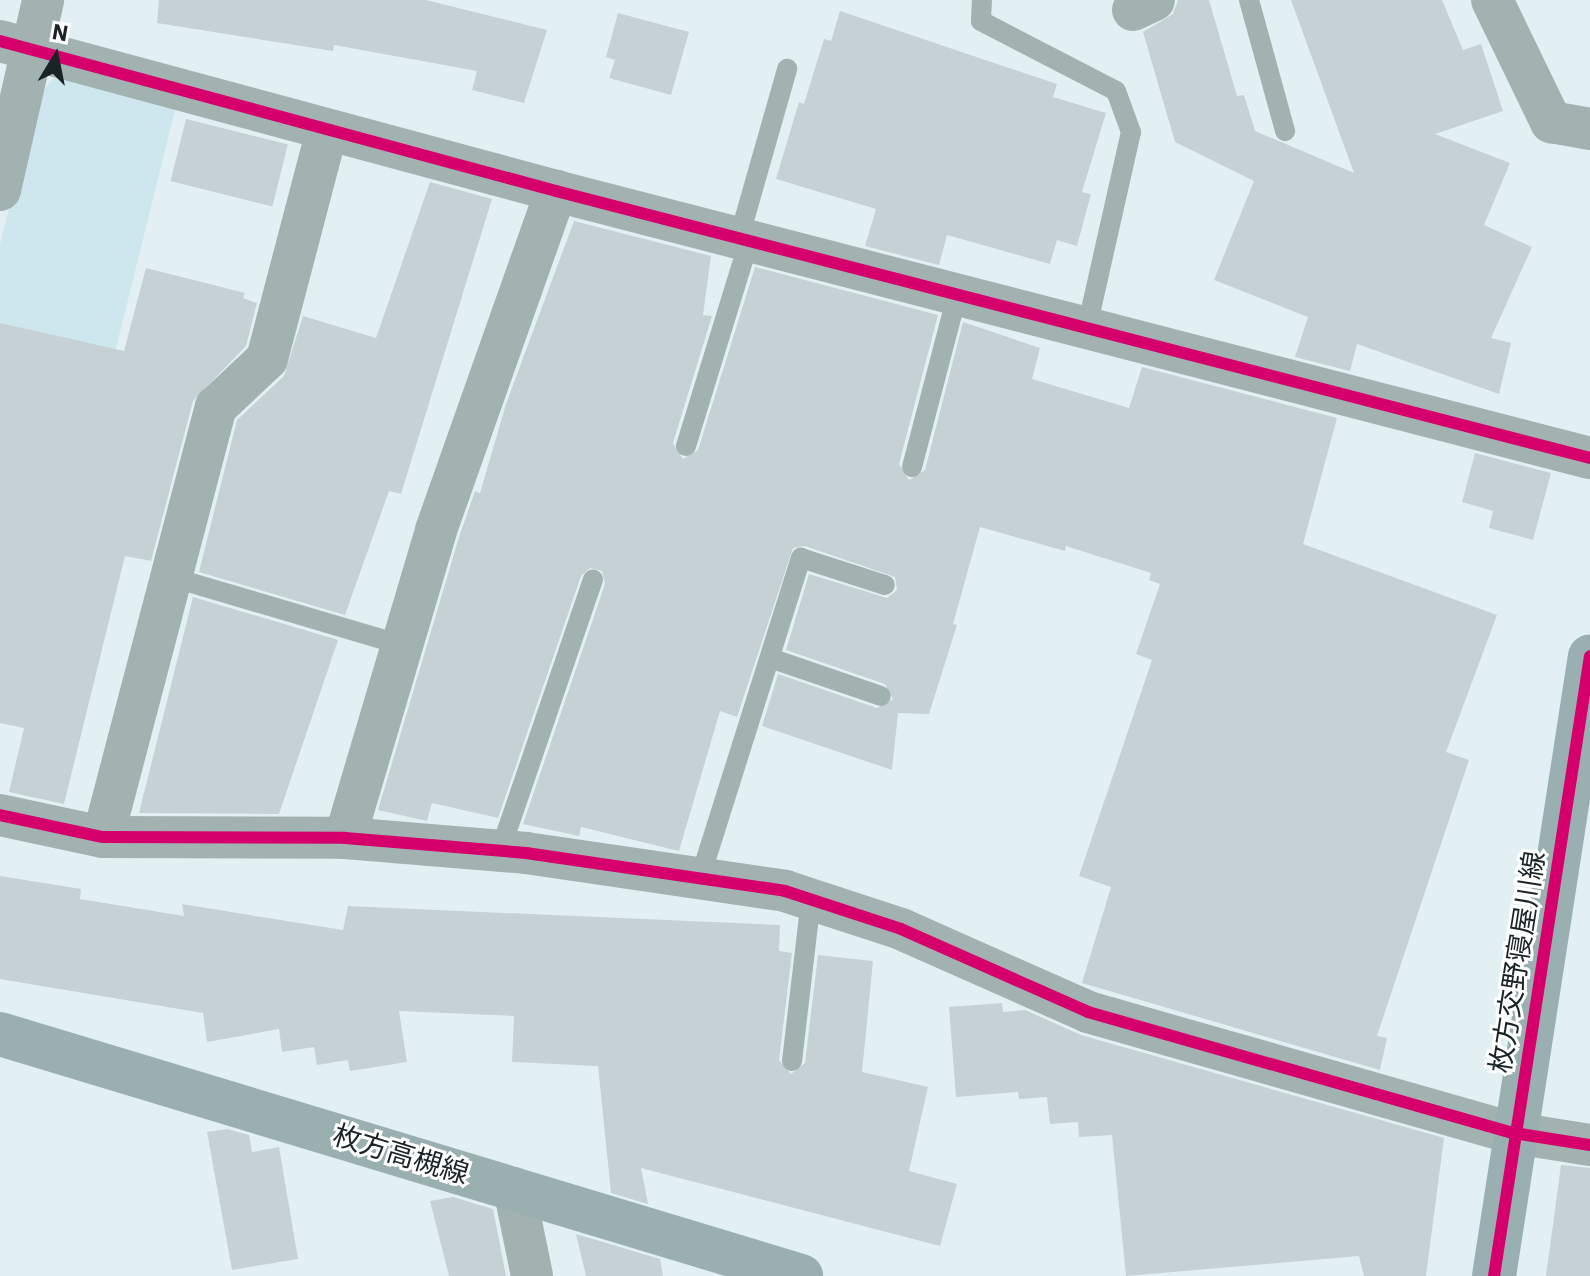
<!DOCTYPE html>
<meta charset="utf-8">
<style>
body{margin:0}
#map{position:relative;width:1590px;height:1276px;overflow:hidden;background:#e2f0f4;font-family:"IBM Plex Sans","Noto Sans JP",sans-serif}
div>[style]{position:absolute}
.built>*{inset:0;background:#cee7ef}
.building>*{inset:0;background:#c6d1d5;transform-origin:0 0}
.lane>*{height:20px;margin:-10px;padding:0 10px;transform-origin:10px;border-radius:10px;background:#a2b2b1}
.street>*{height:42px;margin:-21px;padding:0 21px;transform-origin:21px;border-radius:21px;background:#a2b2b1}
.primary>*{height:44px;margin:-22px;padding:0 22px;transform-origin:22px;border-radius:22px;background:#9ab0b0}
.cycleway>*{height:12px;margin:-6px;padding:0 6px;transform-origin:6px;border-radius:6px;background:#d6006c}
span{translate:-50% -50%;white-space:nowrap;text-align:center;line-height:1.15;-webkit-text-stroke:6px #fff;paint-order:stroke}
.street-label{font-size:28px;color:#1a2426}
.north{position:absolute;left:16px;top:16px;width:80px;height:80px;-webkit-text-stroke:6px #fff;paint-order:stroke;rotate:10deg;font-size:22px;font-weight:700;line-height:32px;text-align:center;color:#1a2426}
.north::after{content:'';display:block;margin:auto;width:28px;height:36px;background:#1a2426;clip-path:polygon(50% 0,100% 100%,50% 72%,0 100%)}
</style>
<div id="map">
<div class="built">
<div style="clip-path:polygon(63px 69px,178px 98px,49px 619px,0 607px,0 244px,37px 96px)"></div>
</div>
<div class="building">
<div style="clip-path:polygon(159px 0,426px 0,547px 30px,524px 103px,472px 90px,477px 71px,334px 45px,333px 51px,157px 23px)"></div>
<div style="clip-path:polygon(1178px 0,1209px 0,1237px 96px,1244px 95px,1255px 131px,1354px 173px,1291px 0,1442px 0,1463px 50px,1481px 44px,1503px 111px,1435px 134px,1510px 163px,1484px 225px,1532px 247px,1491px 338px,1511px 343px,1499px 394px,1357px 344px,1350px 371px,1295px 357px,1308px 317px,1214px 280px,1254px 181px,1175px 142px,1143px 32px,1173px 14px)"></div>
<div style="clip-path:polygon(840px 11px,1057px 84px,1053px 97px,1106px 113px,1082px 192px,1091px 194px,1077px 246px,1057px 240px,1050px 264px,947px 235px,939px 265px,865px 246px,876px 209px,776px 179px,799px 102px,804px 104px,824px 39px,831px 41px)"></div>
<div style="clip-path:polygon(618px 13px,689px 32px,671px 95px,609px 78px,615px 60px,606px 57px)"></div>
<div style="left:186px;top:119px;width:105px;height:64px;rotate:14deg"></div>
<div style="clip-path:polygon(430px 182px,492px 199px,401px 494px,389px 491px,345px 615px,199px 572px,237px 420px,284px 376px,303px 316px,376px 338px)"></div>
<div style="clip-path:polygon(574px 221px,711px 256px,703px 315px,712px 316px,673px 443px,683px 459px,698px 450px,755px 267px,938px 315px,899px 464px,909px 480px,925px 470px,963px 322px,1040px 348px,1032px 379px,1129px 408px,1142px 367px,1337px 418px,1303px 544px,1497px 615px,1446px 752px,1469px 760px,1377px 1036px,1387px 1038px,1380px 1070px,1082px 983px,1111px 887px,1079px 876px,1152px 660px,1136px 654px,1160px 584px,1149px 580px,1151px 573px,1066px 546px,1065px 551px,980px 527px,953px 624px,957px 625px,929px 714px,898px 713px,892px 770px,762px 726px,778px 674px,877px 708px,893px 699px,885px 684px,786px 650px,809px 574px,887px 598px,897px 590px,895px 577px,805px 546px,793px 548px,737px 717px,720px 711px,679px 851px,581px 827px,579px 836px,523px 824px,605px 584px,602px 571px,590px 568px,581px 576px,498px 818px,432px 803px,427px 821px,378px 810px,459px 537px,475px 491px,480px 493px,506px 404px)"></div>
<div style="clip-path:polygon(146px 268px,245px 293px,243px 298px,257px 303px,246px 346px,193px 401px,151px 561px,125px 556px,64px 804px,9px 792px,24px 728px,0 723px,0 323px,124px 351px)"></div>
<div style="clip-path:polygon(1475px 453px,1551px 473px,1533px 540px,1489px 528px,1493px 511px,1462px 502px)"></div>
<div style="clip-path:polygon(193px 597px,338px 640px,279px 814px,139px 813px)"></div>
<div style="clip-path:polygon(0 876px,81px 889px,80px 899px,184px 916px,182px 904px,343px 930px,348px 906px,780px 925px,779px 951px,792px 953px,779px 1060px,791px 1074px,805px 1063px,818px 955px,873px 961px,862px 1072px,928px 1087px,909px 1171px,957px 1184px,940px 1246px,641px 1168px,648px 1204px,611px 1193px,598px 1066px,512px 1062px,514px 1016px,399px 1011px,407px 1062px,350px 1071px,348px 1060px,317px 1065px,314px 1047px,282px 1052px,279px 1029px,207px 1042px,203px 1013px,0 979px)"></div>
<div style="clip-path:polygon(1002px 1003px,1003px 1012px,1025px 1010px,1081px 1035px,1444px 1138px,1426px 1276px,1364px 1276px,1359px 1256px,1126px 1276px,1112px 1135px,1079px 1137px,1078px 1122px,1050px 1124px,1047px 1097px,1019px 1099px,1018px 1092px,956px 1097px,949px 1007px)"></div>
<div style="clip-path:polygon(227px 1129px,249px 1135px,252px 1152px,279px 1147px,298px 1259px,232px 1270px,207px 1132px)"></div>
<div style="clip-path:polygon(1561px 1165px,1590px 1168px,1590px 1276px,1546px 1276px)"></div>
<div style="clip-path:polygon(453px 1197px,493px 1209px,506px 1276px,449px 1276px,430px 1201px)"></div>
<div style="clip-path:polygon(576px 1234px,660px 1259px,663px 1276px,586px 1276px)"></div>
</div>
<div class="lane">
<div style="left:982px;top:0;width:21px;rotate:93deg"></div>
<div style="left:981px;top:21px;width:152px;rotate:27.4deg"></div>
<div style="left:1116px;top:91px;width:44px;rotate:69.9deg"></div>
<div style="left:1131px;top:132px;width:201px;rotate:102.7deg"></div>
<div style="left:1249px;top:0;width:136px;rotate:74.6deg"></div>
<div style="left:739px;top:238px;width:176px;rotate:-74.1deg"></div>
<div style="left:686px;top:446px;width:214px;rotate:-72.9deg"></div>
<div style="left:912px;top:467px;width:178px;rotate:-75.3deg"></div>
<div style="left:171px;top:577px;width:241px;rotate:16.4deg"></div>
<div style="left:770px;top:658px;width:117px;rotate:18.9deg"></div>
<div style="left:500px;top:851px;width:287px;rotate:-71.1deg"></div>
<div style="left:700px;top:878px;width:336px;rotate:-72.5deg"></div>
<div style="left:801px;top:558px;width:88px;rotate:17.8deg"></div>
<div style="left:792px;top:1061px;width:162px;rotate:-83.3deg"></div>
</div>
<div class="street">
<div style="left:1492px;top:0;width:136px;rotate:64.2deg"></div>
<div style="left:1551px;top:122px;width:40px;rotate:10deg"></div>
<div style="left:1133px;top:10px;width:23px;rotate:-25deg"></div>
<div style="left:0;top:41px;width:576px;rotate:15.1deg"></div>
<div style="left:556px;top:191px;width:1068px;rotate:14.48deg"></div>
<div style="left:0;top:190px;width:195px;rotate:-77.2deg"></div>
<div style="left:0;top:815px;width:105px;rotate:12.1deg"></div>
<div style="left:103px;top:837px;width:242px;rotate:0.2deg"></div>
<div style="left:345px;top:838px;width:182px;rotate:4.7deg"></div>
<div style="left:526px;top:853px;width:262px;rotate:8.3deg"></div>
<div style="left:785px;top:891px;width:122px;rotate:18.1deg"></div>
<div style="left:901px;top:929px;width:205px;rotate:23.9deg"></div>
<div style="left:1088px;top:1012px;width:443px;rotate:15.9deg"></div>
<div style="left:1514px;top:1133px;width:77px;rotate:9deg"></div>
<div style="left:103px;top:837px;width:445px;rotate:-75.3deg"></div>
<div style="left:216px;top:407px;width:70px;rotate:-43.3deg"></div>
<div style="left:267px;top:359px;width:237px;rotate:-75.3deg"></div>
<div style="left:345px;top:838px;width:321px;rotate:-73.5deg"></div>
<div style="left:436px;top:530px;width:360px;rotate:-70.5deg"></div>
<div style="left:514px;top:1188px;width:90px;rotate:78.4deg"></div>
</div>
<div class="primary">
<div style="left:0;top:1034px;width:837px;rotate:16.81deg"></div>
<div style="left:1494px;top:1276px;width:627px;rotate:-81.2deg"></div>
</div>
<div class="cycleway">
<div style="left:0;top:41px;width:576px;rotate:15.1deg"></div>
<div style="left:556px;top:191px;width:1068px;rotate:14.48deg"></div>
<div style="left:0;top:815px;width:105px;rotate:12.1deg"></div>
<div style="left:103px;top:837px;width:242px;rotate:0.2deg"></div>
<div style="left:345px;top:838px;width:182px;rotate:4.7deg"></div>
<div style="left:526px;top:853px;width:262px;rotate:8.3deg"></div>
<div style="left:785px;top:891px;width:122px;rotate:18.1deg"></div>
<div style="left:901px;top:929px;width:205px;rotate:23.9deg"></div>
<div style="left:1088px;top:1012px;width:443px;rotate:15.9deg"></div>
<div style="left:1514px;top:1133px;width:77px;rotate:9deg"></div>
<div style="left:1494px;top:1276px;width:627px;rotate:-81.2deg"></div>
</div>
<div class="street-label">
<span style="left:1517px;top:962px;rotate:-81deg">枚方交野寝屋川線</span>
<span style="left:401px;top:1154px;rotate:17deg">枚方高槻線</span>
</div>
<div class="north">N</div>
</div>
